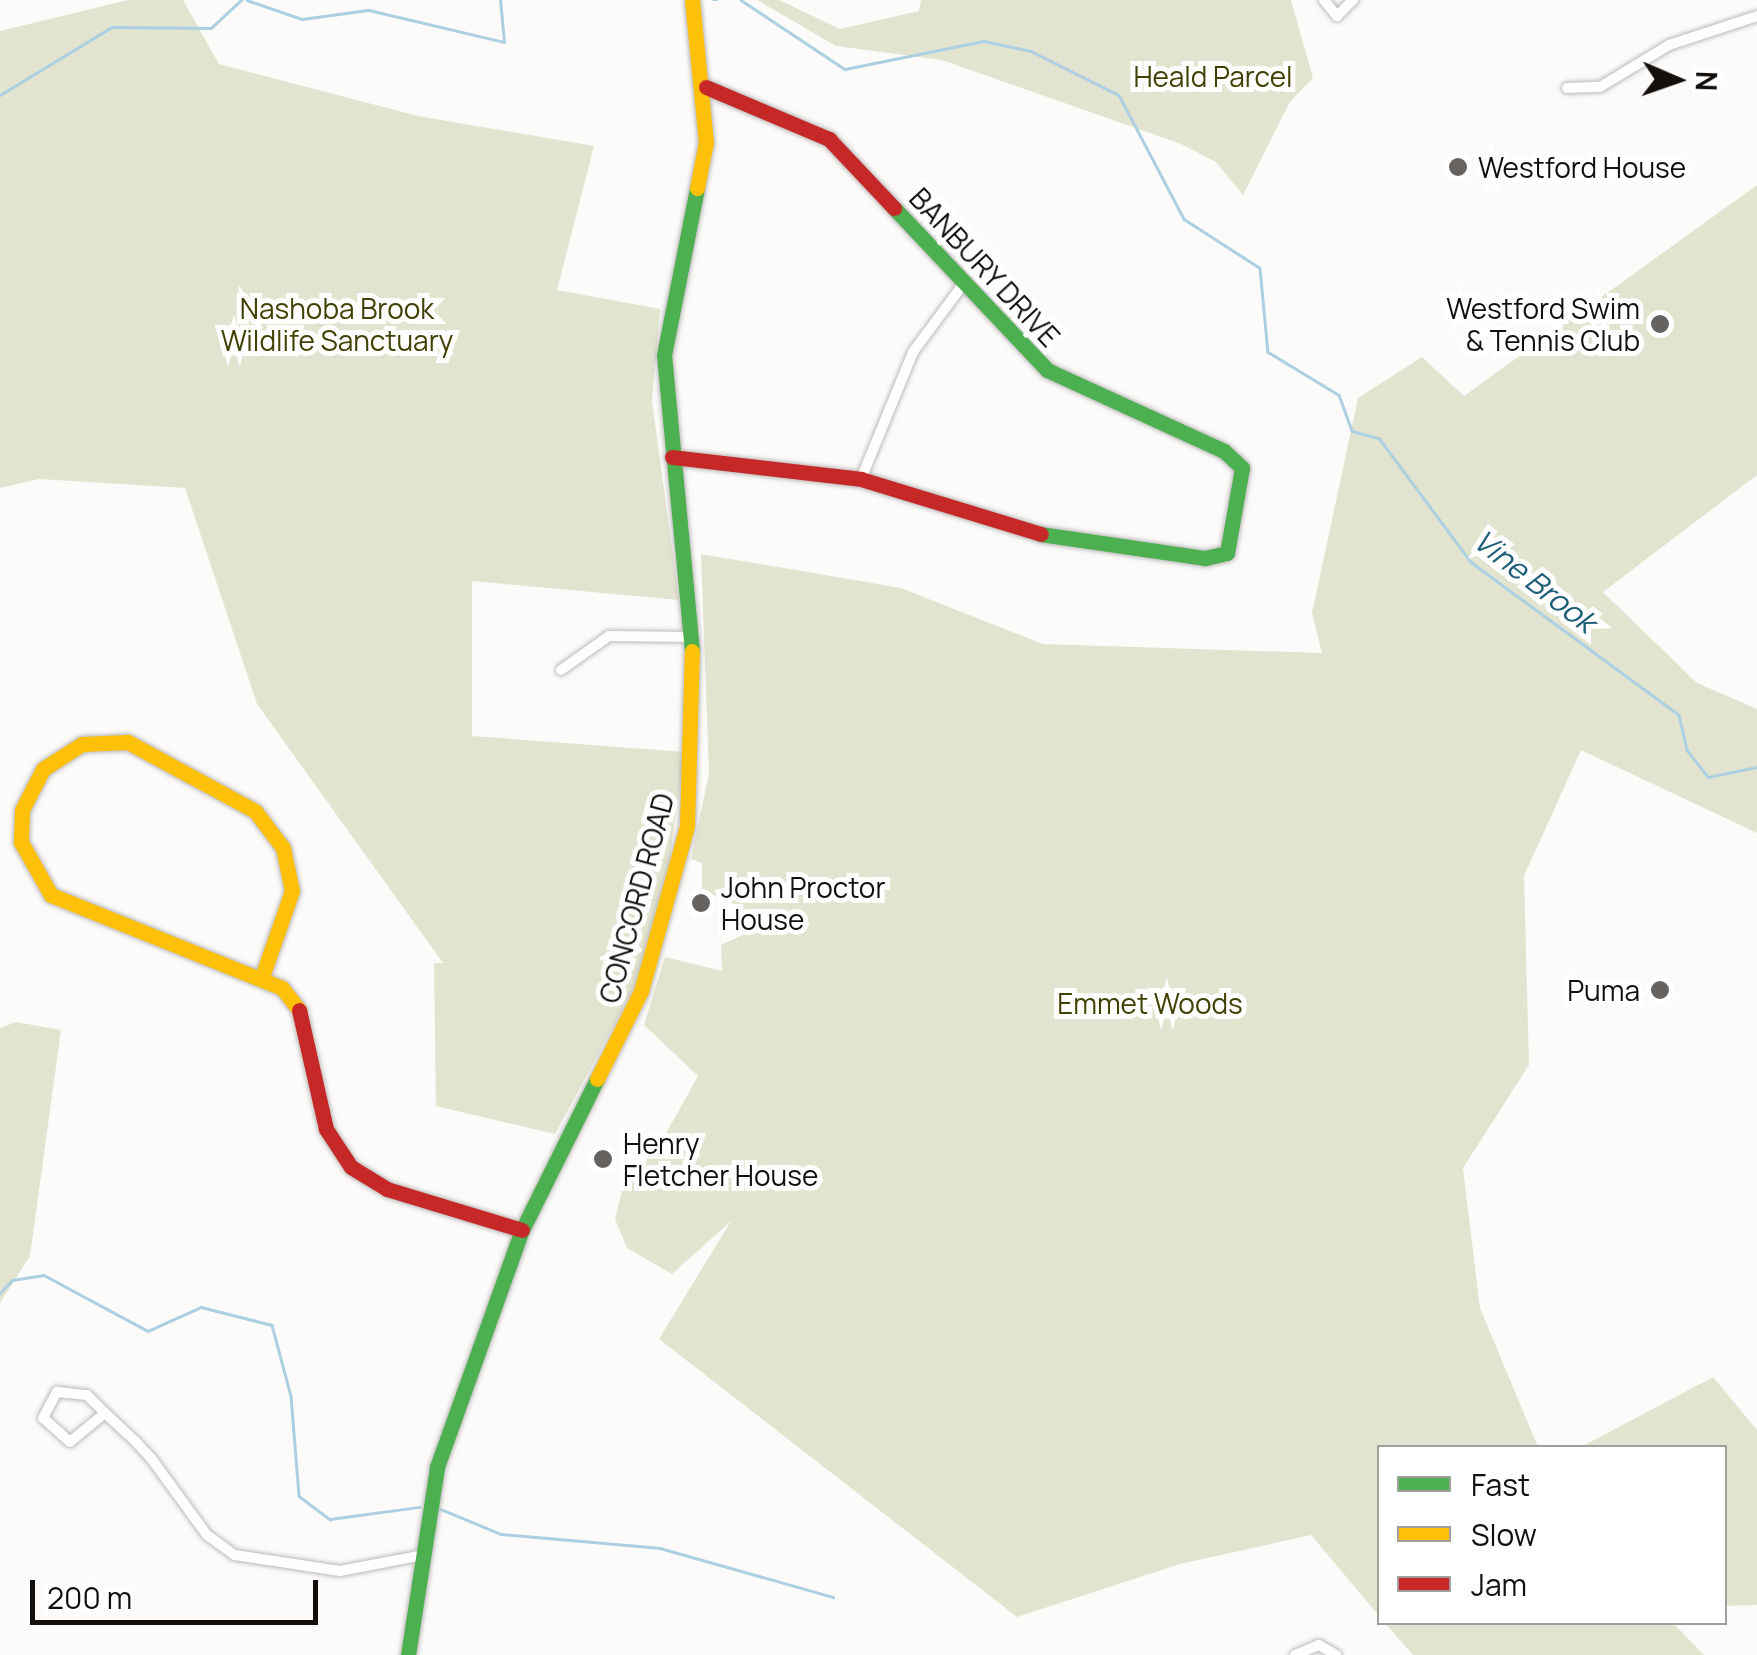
<!DOCTYPE html>
<style>
body{margin:0}
#map{position:relative;width:1757px;height:1655px;overflow:hidden;background:#fcfbfa;font-family:Manrope,sans-serif}
div>[style]{position:absolute}
.green>*{inset:0;background:#e3e4cf}
.stream>*{height:2.5px;margin:-1.25px;padding:0 1.25px;transform-origin:1.25px;border-radius:1.25px;background:#acd0e1}
.roads{filter:drop-shadow(0 0 2px #bcbab9) drop-shadow(0 0 2px #bcbab9)}
.street>*{height:10px;margin:-5px;padding:0 5px;transform-origin:5px;border-radius:5px;background:#fffefe}
.fast>*{height:15px;margin:-7.5px;padding:0 7.5px;transform-origin:7.5px;border-radius:7.5px;background:#4caf50}
.slow>*{height:15px;margin:-7.5px;padding:0 7.5px;transform-origin:7.5px;border-radius:7.5px;background:#ffc107}
.jam>*{height:15px;margin:-7.5px;padding:0 7.5px;transform-origin:7.5px;border-radius:7.5px;background:#c62828}
.dots>*{width:28px;height:28px;translate:-50% -50%;box-sizing:border-box;border:5px solid #fff;border-radius:50%}
span{translate:-50% -50%;white-space:nowrap;text-align:center;line-height:1.15;-webkit-text-stroke:10px #fff;paint-order:stroke}
.park-label{font-size:28px;color:#414104}
.poi-label{font-size:28px;color:#130f0d}
.left{translate:0 -50%;text-align:left}
.right{translate:-100% -50%;text-align:right}
.street-label{font-size:28px;color:#130f0d}
.water-label{font-size:30px;color:#1c5d78;font-style:italic}
.legend{position:absolute;left:1377px;top:1445px;width:350px;height:180px;box-sizing:border-box;background:#fff;border:2px solid #a19f9e;margin:0;padding:12px 18px;list-style:none;font-size:30px;color:#130f0d}
.legend li{display:flex;align-items:center;gap:20px;height:50px}
.legend b{width:50px;border:2px solid #a19f9e}
.north{position:absolute;left:1627px;top:30px;width:100px;height:100px;-webkit-text-stroke:8px #fff;paint-order:stroke;rotate:92deg;font-size:28px;font-weight:700;line-height:40px;text-align:center;color:#130f0d}
.north::after{content:'';display:block;margin:auto;width:35px;height:45px;background:#130f0d;clip-path:polygon(50% 0,100% 100%,50% 72%,0 100%)}
.scale{position:absolute;left:30px;top:1580px;width:288px;height:45px;box-sizing:border-box;border:5px solid #130f0d;border-top:0;padding-left:12px;font-size:30px;line-height:35px;white-space:nowrap;color:#130f0d;-webkit-text-stroke:8px #fff;paint-order:stroke}
</style>
<div id="map">
<div class="green">
<div style="clip-path:polygon(128px 0,183px 0,219px 64px,418px 116px,594px 146px,557px 290px,660px 309px,652px 401px,679px 600px,472px 581px,472px 736px,685px 752px,669px 863px,634px 988px,555px 1134px,436px 1106px,434px 963px,443px 963px,257px 704px,185px 488px,39px 479px,0 488px,0 31px)"></div>
<div style="clip-path:polygon(757px 0,779px 0,840px 29px,919px 11px,921px 0,1291px 0,1313px 78px,1290px 102px,1243px 195px,1216px 162px,1181px 144px,942px 60px,836px 46px)"></div>
<div style="clip-path:polygon(1757px 185px,1757px 475px,1603px 592px,1697px 683px,1757px 709px,1757px 833px,1581px 750px,1524px 876px,1529px 1065px,1463px 1168px,1480px 1308px,1538px 1447px,1380px 1448px,1379px 1616px,1311px 1535px,1180px 1564px,1017px 1617px,659px 1339px,731px 1221px,672px 1274px,627px 1248px,615px 1219px,625px 1179px,656px 1151px,698px 1076px,644px 1025px,665px 957px,722px 971px,721px 945px,749px 932px,737px 905px,702px 890px,702px 863px,691px 859px,709px 773px,701px 554px,901px 588px,1043px 644px,1322px 653px,1312px 613px,1358px 398px,1422px 357px,1464px 396px)"></div>
<div style="clip-path:polygon(16px 1022px,61px 1030px,30px 1256px,0 1303px,0 1028px)"></div>
<div style="clip-path:polygon(1713px 1377px,1757px 1430px,1757px 1605px,1725px 1606px,1724px 1448px,1581px 1447px)"></div>
<div style="clip-path:polygon(1385px 1623px,1673px 1623px,1704px 1655px,1413px 1655px)"></div>
</div>
<div class="stream">
<div style="left:247px;top:0;width:58px;rotate:19.1deg"></div>
<div style="left:302px;top:19px;width:68px;rotate:-7.7deg"></div>
<div style="left:369px;top:10px;width:139px;rotate:13.3deg"></div>
<div style="left:504px;top:42px;width:42px;rotate:-95.4deg"></div>
<div style="left:713px;top:0;width:4px"></div>
<div style="left:741px;top:0;width:125px;rotate:33.6deg"></div>
<div style="left:845px;top:69px;width:142px;rotate:-11.4deg"></div>
<div style="left:984px;top:41px;width:48px;rotate:12deg"></div>
<div style="left:1031px;top:51px;width:98px;rotate:26.6deg"></div>
<div style="left:1119px;top:95px;width:140px;rotate:62.3deg"></div>
<div style="left:1184px;top:219px;width:90px;rotate:32.8deg"></div>
<div style="left:1260px;top:268px;width:84px;rotate:84.6deg"></div>
<div style="left:1268px;top:352px;width:83px;rotate:31.2deg"></div>
<div style="left:1339px;top:395px;width:38px;rotate:70deg"></div>
<div style="left:1352px;top:431px;width:28px;rotate:15deg"></div>
<div style="left:1379px;top:438px;width:154px;rotate:53.4deg"></div>
<div style="left:1471px;top:562px;width:258px;rotate:36.3deg"></div>
<div style="left:1679px;top:715px;width:36px;rotate:77deg"></div>
<div style="left:1687px;top:750px;width:34px;rotate:52deg"></div>
<div style="left:1708px;top:777px;width:50px;rotate:-11.5deg"></div>
<div style="left:0;top:95px;width:131px;rotate:-31.3deg"></div>
<div style="left:112px;top:27px;width:99px;rotate:0.6deg"></div>
<div style="left:211px;top:28px;width:41px;rotate:-43deg"></div>
<div style="left:0;top:1293px;width:18px;rotate:-47deg"></div>
<div style="left:12px;top:1280px;width:32px;rotate:-9deg"></div>
<div style="left:44px;top:1275px;width:118px;rotate:28.3deg"></div>
<div style="left:148px;top:1331px;width:58px;rotate:-24.4deg"></div>
<div style="left:201px;top:1307px;width:73px;rotate:14.2deg"></div>
<div style="left:272px;top:1325px;width:73px;rotate:75deg"></div>
<div style="left:291px;top:1396px;width:100px;rotate:85.4deg"></div>
<div style="left:299px;top:1496px;width:39px;rotate:37deg"></div>
<div style="left:330px;top:1519px;width:90px;rotate:-7.7deg"></div>
<div style="left:438px;top:1508px;width:68px;rotate:22.4deg"></div>
<div style="left:501px;top:1534px;width:160px;rotate:5deg"></div>
<div style="left:660px;top:1548px;width:180px;rotate:15.8deg"></div>
</div>
<div class="roads">
<div class="street">
<div style="left:1324px;top:0;width:21px;rotate:51deg"></div>
<div style="left:1337px;top:16px;width:23px;rotate:-45deg"></div>
<div style="left:1567px;top:88px;width:33px;rotate:-2deg"></div>
<div style="left:1600px;top:87px;width:81px;rotate:-31.3deg"></div>
<div style="left:1669px;top:45px;width:93px;rotate:-18.2deg"></div>
<div style="left:861px;top:479px;width:137px;rotate:-67.7deg"></div>
<div style="left:913px;top:352px;width:86px;rotate:-53.5deg"></div>
<div style="left:561px;top:670px;width:59px;rotate:-35.3deg"></div>
<div style="left:609px;top:636px;width:82px;rotate:0.7deg"></div>
<div style="left:105px;top:1413px;width:45px;rotate:140.4deg"></div>
<div style="left:70px;top:1442px;width:36px;rotate:-138deg"></div>
<div style="left:43px;top:1418px;width:30px;rotate:-62deg"></div>
<div style="left:57px;top:1392px;width:30px;rotate:6deg"></div>
<div style="left:87px;top:1395px;width:25px;rotate:45deg"></div>
<div style="left:105px;top:1413px;width:42px;rotate:43.1deg"></div>
<div style="left:136px;top:1442px;width:22px;rotate:47deg"></div>
<div style="left:151px;top:1458px;width:95px;rotate:54deg"></div>
<div style="left:207px;top:1535px;width:34px;rotate:36deg"></div>
<div style="left:235px;top:1555px;width:106px;rotate:8.7deg"></div>
<div style="left:340px;top:1571px;width:79px;rotate:-10.9deg"></div>
<div style="left:1295px;top:1655px;width:26px;rotate:-23deg"></div>
<div style="left:1319px;top:1645px;width:20px;rotate:30deg"></div>
</div>
<div class="fast">
<div style="left:894px;top:208px;width:223px;rotate:46.6deg"></div>
<div style="left:1047px;top:370px;width:195px;rotate:24.6deg"></div>
<div style="left:1224px;top:451px;width:25px;rotate:43deg"></div>
<div style="left:1242px;top:468px;width:86px;rotate:100deg"></div>
<div style="left:1227px;top:553px;width:23px;rotate:167deg"></div>
<div style="left:1205px;top:558px;width:166px;rotate:-171.7deg"></div>
<div style="left:692px;top:651px;width:297px;rotate:-95.4deg"></div>
<div style="left:664px;top:355px;width:170px;rotate:-78.8deg"></div>
<div style="left:408px;top:1655px;width:190px;rotate:-81.2deg"></div>
<div style="left:437px;top:1467px;width:252px;rotate:-70.3deg"></div>
<div style="left:522px;top:1230px;width:169px;rotate:-63.6deg"></div>
</div>
<div class="slow">
<div style="left:692px;top:0;width:143px;rotate:84.4deg"></div>
<div style="left:706px;top:142px;width:47px;rotate:101.1deg"></div>
<div style="left:262px;top:977px;width:91px;rotate:-70.8deg"></div>
<div style="left:292px;top:891px;width:44px;rotate:-101.8deg"></div>
<div style="left:283px;top:848px;width:46px;rotate:-127.1deg"></div>
<div style="left:255px;top:811px;width:145px;rotate:-151.5deg"></div>
<div style="left:128px;top:742px;width:46px;rotate:177.5deg"></div>
<div style="left:82px;top:744px;width:46px;rotate:147.3deg"></div>
<div style="left:43px;top:769px;width:46px;rotate:117.1deg"></div>
<div style="left:22px;top:810px;width:32px;rotate:92deg"></div>
<div style="left:21px;top:842px;width:61px;rotate:60.5deg"></div>
<div style="left:51px;top:895px;width:249px;rotate:21.9deg"></div>
<div style="left:282px;top:988px;width:28px;rotate:52deg"></div>
<div style="left:597px;top:1079px;width:98px;rotate:-63.4deg"></div>
<div style="left:641px;top:991px;width:171px;rotate:-74.4deg"></div>
<div style="left:687px;top:826px;width:175px;rotate:-88.4deg"></div>
</div>
<div class="jam">
<div style="left:706px;top:87px;width:134px;rotate:22.9deg"></div>
<div style="left:829px;top:139px;width:95px;rotate:46.7deg"></div>
<div style="left:672px;top:457px;width:190px;rotate:6.6deg"></div>
<div style="left:861px;top:479px;width:188px;rotate:17deg"></div>
<div style="left:299px;top:1010px;width:122px;rotate:77.2deg"></div>
<div style="left:326px;top:1129px;width:45px;rotate:56.7deg"></div>
<div style="left:351px;top:1167px;width:42px;rotate:31.4deg"></div>
<div style="left:387px;top:1189px;width:141px;rotate:16.9deg"></div>
</div>
</div>
<div class="dots">
<div style="left:1458px;top:167px;background:#656260"></div>
<div style="left:1660px;top:324px;background:#656260"></div>
<div style="left:701px;top:903px;background:#656260"></div>
<div style="left:1660px;top:990px;background:#656260"></div>
<div style="left:603px;top:1159px;background:#656260"></div>
</div>
<div class="park-label">
<span style="left:1213px;top:76px">Heald Parcel</span>
<span style="left:337px;top:324px">Nashoba Brook<br>Wildlife Sanctuary</span>
<span style="left:1150px;top:1003px">Emmet Woods</span>
</div>
<div class="poi-label">
<span class="left" style="left:1478px;top:167px">Westford House</span>
<span class="right" style="left:1640px;top:324px">Westford Swim<br>&amp; Tennis Club</span>
<span class="left" style="left:721px;top:903px">John Proctor<br>House</span>
<span class="right" style="left:1640px;top:990px">Puma</span>
<span class="left" style="left:623px;top:1159px">Henry<br>Fletcher House</span>
</div>
<div class="street-label">
<span style="left:985px;top:267px;rotate:47deg">BANBURY DRIVE</span>
<span style="left:636px;top:898px;rotate:-75deg">CONCORD ROAD</span>
</div>
<div class="water-label">
<span style="left:1535px;top:581px;rotate:38deg">Vine Brook</span>
</div>
<ul class="legend">
<li><b style="height:12px;background:#4caf50"></b>Fast</li>
<li><b style="height:12px;background:#ffc107"></b>Slow</li>
<li><b style="height:12px;background:#c62828"></b>Jam</li>
</ul>
<div class="north">N</div>
<div class="scale">200 m</div>
</div>
